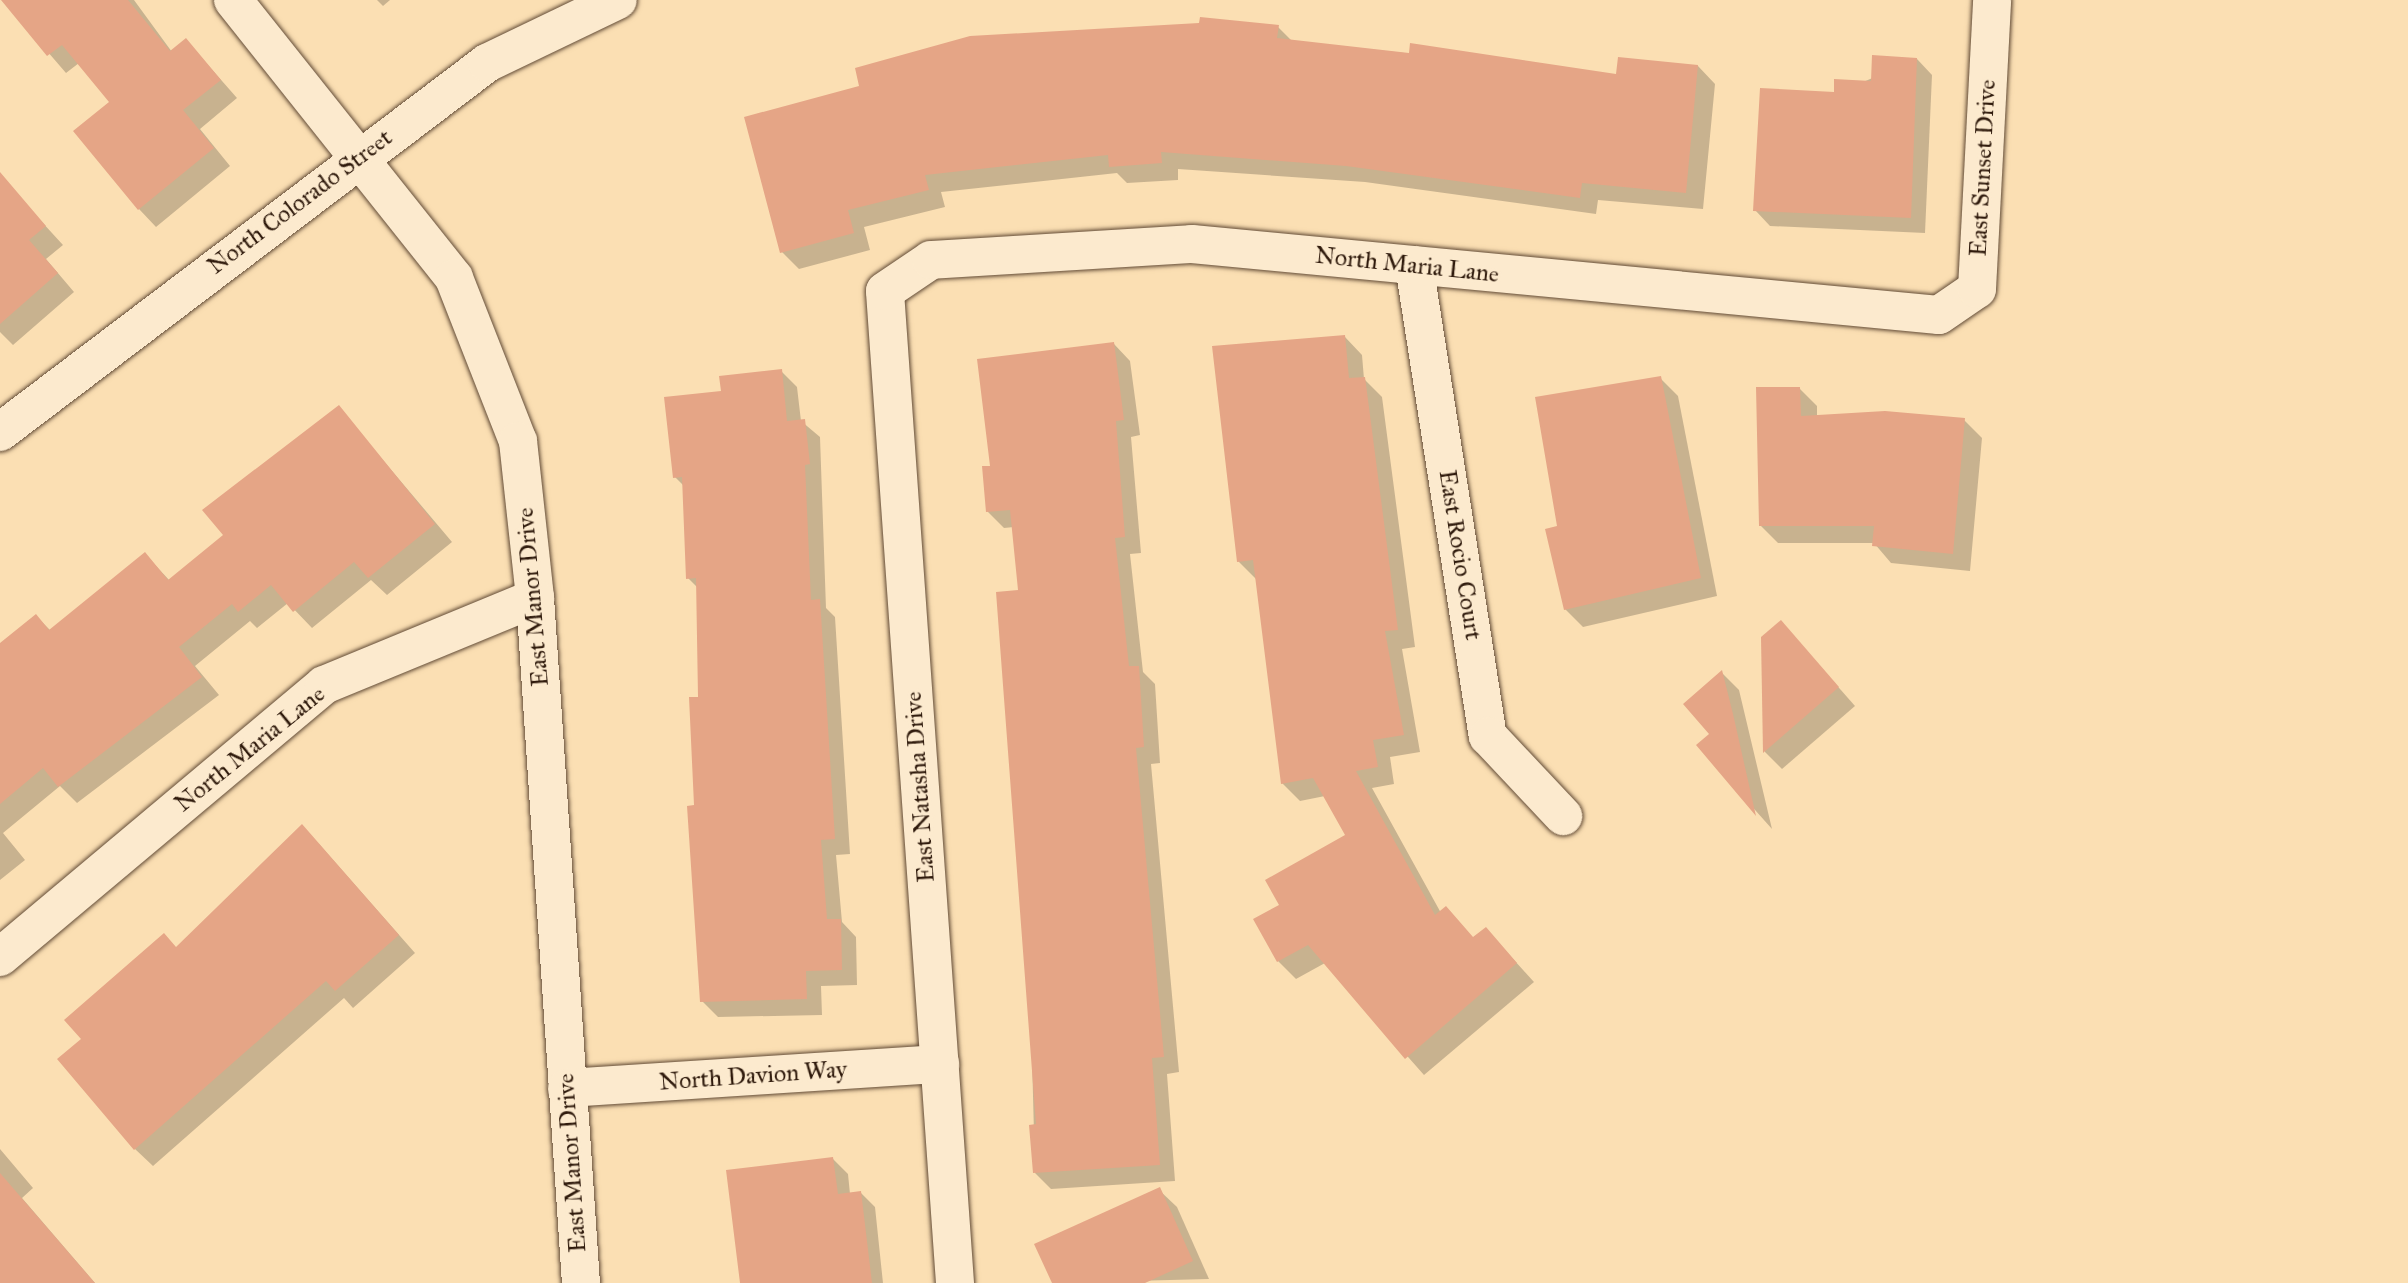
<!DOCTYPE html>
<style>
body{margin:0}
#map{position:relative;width:2408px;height:1283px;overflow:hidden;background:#fbdfb3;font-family:"IM FELL Great Primer",serif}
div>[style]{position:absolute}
.shadow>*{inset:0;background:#0003}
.building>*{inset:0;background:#e5a586}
.roads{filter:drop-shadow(0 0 2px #624b36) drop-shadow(0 0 2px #624b36)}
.minor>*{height:38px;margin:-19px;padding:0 19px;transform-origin:19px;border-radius:19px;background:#fceace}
span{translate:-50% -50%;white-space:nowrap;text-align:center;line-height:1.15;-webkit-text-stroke:6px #fceace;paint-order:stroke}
.street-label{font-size:24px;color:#2f1a0c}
</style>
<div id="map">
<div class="shadow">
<div style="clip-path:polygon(3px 0,134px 0,172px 52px,186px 40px,237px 98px,200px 129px,230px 166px,156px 227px,139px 209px,111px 102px,79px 63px,66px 73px)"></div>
<div style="clip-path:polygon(377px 0,390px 0,383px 6px)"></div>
<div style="clip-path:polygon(1278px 27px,1292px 41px,1618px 76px,1698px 66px,1715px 84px,1703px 209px,1598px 200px,1596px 214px,1365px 182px,1178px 169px,1178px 180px,1127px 183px,1117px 173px,941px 192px,945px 207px,864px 227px,870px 250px,799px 269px,782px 252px,746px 118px)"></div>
<div style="clip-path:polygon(1917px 59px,1932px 75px,1925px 233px,1770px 226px,1755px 210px,1835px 94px)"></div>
<div style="clip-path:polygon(8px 185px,63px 245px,46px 259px,74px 292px,13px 345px,0 332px,0 192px)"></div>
<div style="clip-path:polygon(1345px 337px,1362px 355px,1364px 379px,1382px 397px,1415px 647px,1402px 649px,1420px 752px,1390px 757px,1394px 784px,1372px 788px,1441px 913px,1474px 939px,1486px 929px,1534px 982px,1424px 1075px,1325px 963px,1296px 979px,1278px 961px,1282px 905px,1348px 836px,1325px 796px,1300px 801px,1282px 783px,1257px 580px,1238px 561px)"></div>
<div style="clip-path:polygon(1114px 344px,1130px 361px,1140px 435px,1131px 437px,1141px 553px,1130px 554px,1143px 672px,1155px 684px,1160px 763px,1151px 764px,1179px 1072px,1167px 1074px,1175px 1181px,1051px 1189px,1035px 1173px,1020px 592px,1014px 527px,1004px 528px,987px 511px,992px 467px)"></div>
<div style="clip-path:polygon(781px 371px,797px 387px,801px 421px,820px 437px,826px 608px,835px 617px,850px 854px,836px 855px,842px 922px,856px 937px,857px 985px,821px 986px,822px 1015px,718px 1017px,702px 1001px,698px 588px,688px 578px,684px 486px,675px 477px,723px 392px)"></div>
<div style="clip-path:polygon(1660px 378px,1678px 396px,1717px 596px,1583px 627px,1565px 609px,1559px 527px)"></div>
<div style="clip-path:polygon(1800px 389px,1817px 406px,1817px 417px,1964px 420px,1982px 438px,1970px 571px,1891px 563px,1874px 543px,1778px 543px,1760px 525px)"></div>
<div style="clip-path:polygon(339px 408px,452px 542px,387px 595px,371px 580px,312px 628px,288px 603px,257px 628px,250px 621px,195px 666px,219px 695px,77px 803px,60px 786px,3px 833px,25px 860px,0 880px,0 645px,36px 616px,51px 631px,145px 554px,170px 581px,225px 536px)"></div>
<div style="clip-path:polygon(1781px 622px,1855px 706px,1782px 769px,1765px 752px,1763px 638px)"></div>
<div style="clip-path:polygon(1722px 673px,1739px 690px,1772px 829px,1698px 746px,1711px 734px)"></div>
<div style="clip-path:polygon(319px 844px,415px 953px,353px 1008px,344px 998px,153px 1166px,135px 1149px,83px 1039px,177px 948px)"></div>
<div style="clip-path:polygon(0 1149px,33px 1188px,22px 1198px,95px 1283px,0 1283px)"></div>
<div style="clip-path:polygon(833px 1159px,848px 1174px,850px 1194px,860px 1192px,875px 1207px,883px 1283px,742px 1283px)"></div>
<div style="clip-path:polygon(1159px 1190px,1177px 1207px,1209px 1279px,1054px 1283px)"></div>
</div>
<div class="building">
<div style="clip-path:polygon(1px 0,128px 0,170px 51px,186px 38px,221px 80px,183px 110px,214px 148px,138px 210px,73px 131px,109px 102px,62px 45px,47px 56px)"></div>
<div style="clip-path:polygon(1200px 17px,1279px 25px,1277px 38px,1409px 53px,1410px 43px,1616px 74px,1618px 57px,1698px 65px,1686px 193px,1582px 183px,1580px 198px,1346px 166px,1161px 152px,1162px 163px,1109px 167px,1108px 155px,925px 175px,929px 190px,848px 210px,854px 233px,780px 253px,744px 117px,859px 86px,855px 68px,970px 36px,1199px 23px)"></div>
<div style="clip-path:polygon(1872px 55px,1917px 58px,1911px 218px,1753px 211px,1760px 88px,1834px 92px,1834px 79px,1871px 81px)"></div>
<div style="clip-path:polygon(0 172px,46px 226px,29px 240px,58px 273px,0 324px)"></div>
<div style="clip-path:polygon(1345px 335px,1349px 378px,1365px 377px,1398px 630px,1385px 631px,1404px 735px,1373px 740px,1378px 767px,1356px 771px,1435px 915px,1446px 906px,1473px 937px,1486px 927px,1517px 963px,1405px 1059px,1308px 945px,1277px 962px,1253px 919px,1279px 905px,1265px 880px,1345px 835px,1313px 778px,1281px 784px,1253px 560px,1237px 562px,1212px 346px)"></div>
<div style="clip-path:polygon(1114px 342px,1124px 420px,1116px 421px,1125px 537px,1115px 538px,1129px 666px,1139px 666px,1144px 747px,1136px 748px,1164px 1057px,1152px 1058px,1160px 1165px,1033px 1173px,1029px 1125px,1036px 1124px,996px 592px,1018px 590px,1010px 510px,986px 512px,982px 466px,990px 466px,977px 359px)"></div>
<div style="clip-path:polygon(782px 369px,787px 421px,805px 419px,810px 464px,805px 465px,811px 600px,820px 599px,835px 839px,821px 840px,827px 919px,841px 919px,842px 970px,806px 971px,807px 999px,700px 1002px,687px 806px,694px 805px,689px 697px,698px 697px,696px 578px,686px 579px,682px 477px,673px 478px,664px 397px,721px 391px,719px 376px)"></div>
<div style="clip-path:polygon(1661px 376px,1701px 578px,1564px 610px,1545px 529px,1557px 526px,1535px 397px)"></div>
<div style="clip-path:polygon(1756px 387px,1800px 387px,1801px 416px,1885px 411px,1965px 418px,1953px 554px,1872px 546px,1874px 526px,1759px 526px)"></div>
<div style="clip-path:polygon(339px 405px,435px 524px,368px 578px,354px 562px,293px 612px,271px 585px,238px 612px,232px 604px,179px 647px,202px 677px,58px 787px,43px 768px,0 804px,0 643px,36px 614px,49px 630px,145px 552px,168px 580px,223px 535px,202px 510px)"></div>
<div style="clip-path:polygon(1781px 620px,1839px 687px,1763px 753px,1761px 637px)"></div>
<div style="clip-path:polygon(1722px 670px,1733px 714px,1756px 816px,1696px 745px,1709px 734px,1683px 704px)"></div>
<div style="clip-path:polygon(302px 824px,399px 935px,335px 991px,326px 981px,134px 1150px,57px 1059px,81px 1039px,64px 1020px,164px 933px,176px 947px)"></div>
<div style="clip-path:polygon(833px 1157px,838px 1194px,861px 1191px,872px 1283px,740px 1283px,726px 1170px)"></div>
<div style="clip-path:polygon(0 1173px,95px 1283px,0 1283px)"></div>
<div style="clip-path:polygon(1160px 1187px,1193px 1261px,1145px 1283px,1052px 1283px,1034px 1244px)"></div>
</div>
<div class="roads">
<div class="minor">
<div style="left:233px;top:0;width:355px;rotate:51.5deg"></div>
<div style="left:454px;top:278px;width:175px;rotate:68.6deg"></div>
<div style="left:518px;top:441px;width:158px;rotate:83.8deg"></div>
<div style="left:535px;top:598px;width:687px;rotate:86.16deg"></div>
<div style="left:1414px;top:265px;width:477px;rotate:81.1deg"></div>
<div style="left:1488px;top:736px;width:110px;rotate:46.8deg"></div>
<div style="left:0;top:432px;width:611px;rotate:-37.15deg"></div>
<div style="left:487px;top:63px;width:145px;rotate:-25.7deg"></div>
<div style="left:0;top:957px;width:423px;rotate:-40deg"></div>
<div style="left:324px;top:685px;width:228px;rotate:-22.4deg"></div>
<div style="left:567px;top:1088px;width:374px;rotate:-3.7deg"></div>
<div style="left:955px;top:1283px;width:994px;rotate:-94.04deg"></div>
<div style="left:885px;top:291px;width:55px;rotate:-34deg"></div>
<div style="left:931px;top:260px;width:261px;rotate:-3.5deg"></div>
<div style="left:1192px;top:244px;width:750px;rotate:5.43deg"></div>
<div style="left:1939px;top:315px;width:46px;rotate:-34.4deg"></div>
<div style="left:1977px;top:289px;width:289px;rotate:-87deg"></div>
</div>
</div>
<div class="street-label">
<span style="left:1983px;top:168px;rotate:-87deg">East Sunset Drive</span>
<span style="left:300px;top:202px;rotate:-37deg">North Colorado Street</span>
<span style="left:1407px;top:265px;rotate:6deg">North Maria Lane</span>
<span style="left:1460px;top:555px;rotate:81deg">East Rocio Court</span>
<span style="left:533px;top:597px;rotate:-95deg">East Manor Drive</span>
<span style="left:250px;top:749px;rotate:-39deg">North Maria Lane</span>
<span style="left:920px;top:787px;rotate:-94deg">East Natasha Drive</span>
<span style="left:753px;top:1076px;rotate:-4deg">North Davion Way</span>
<span style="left:572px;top:1163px;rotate:-94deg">East Manor Drive</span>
</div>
</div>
